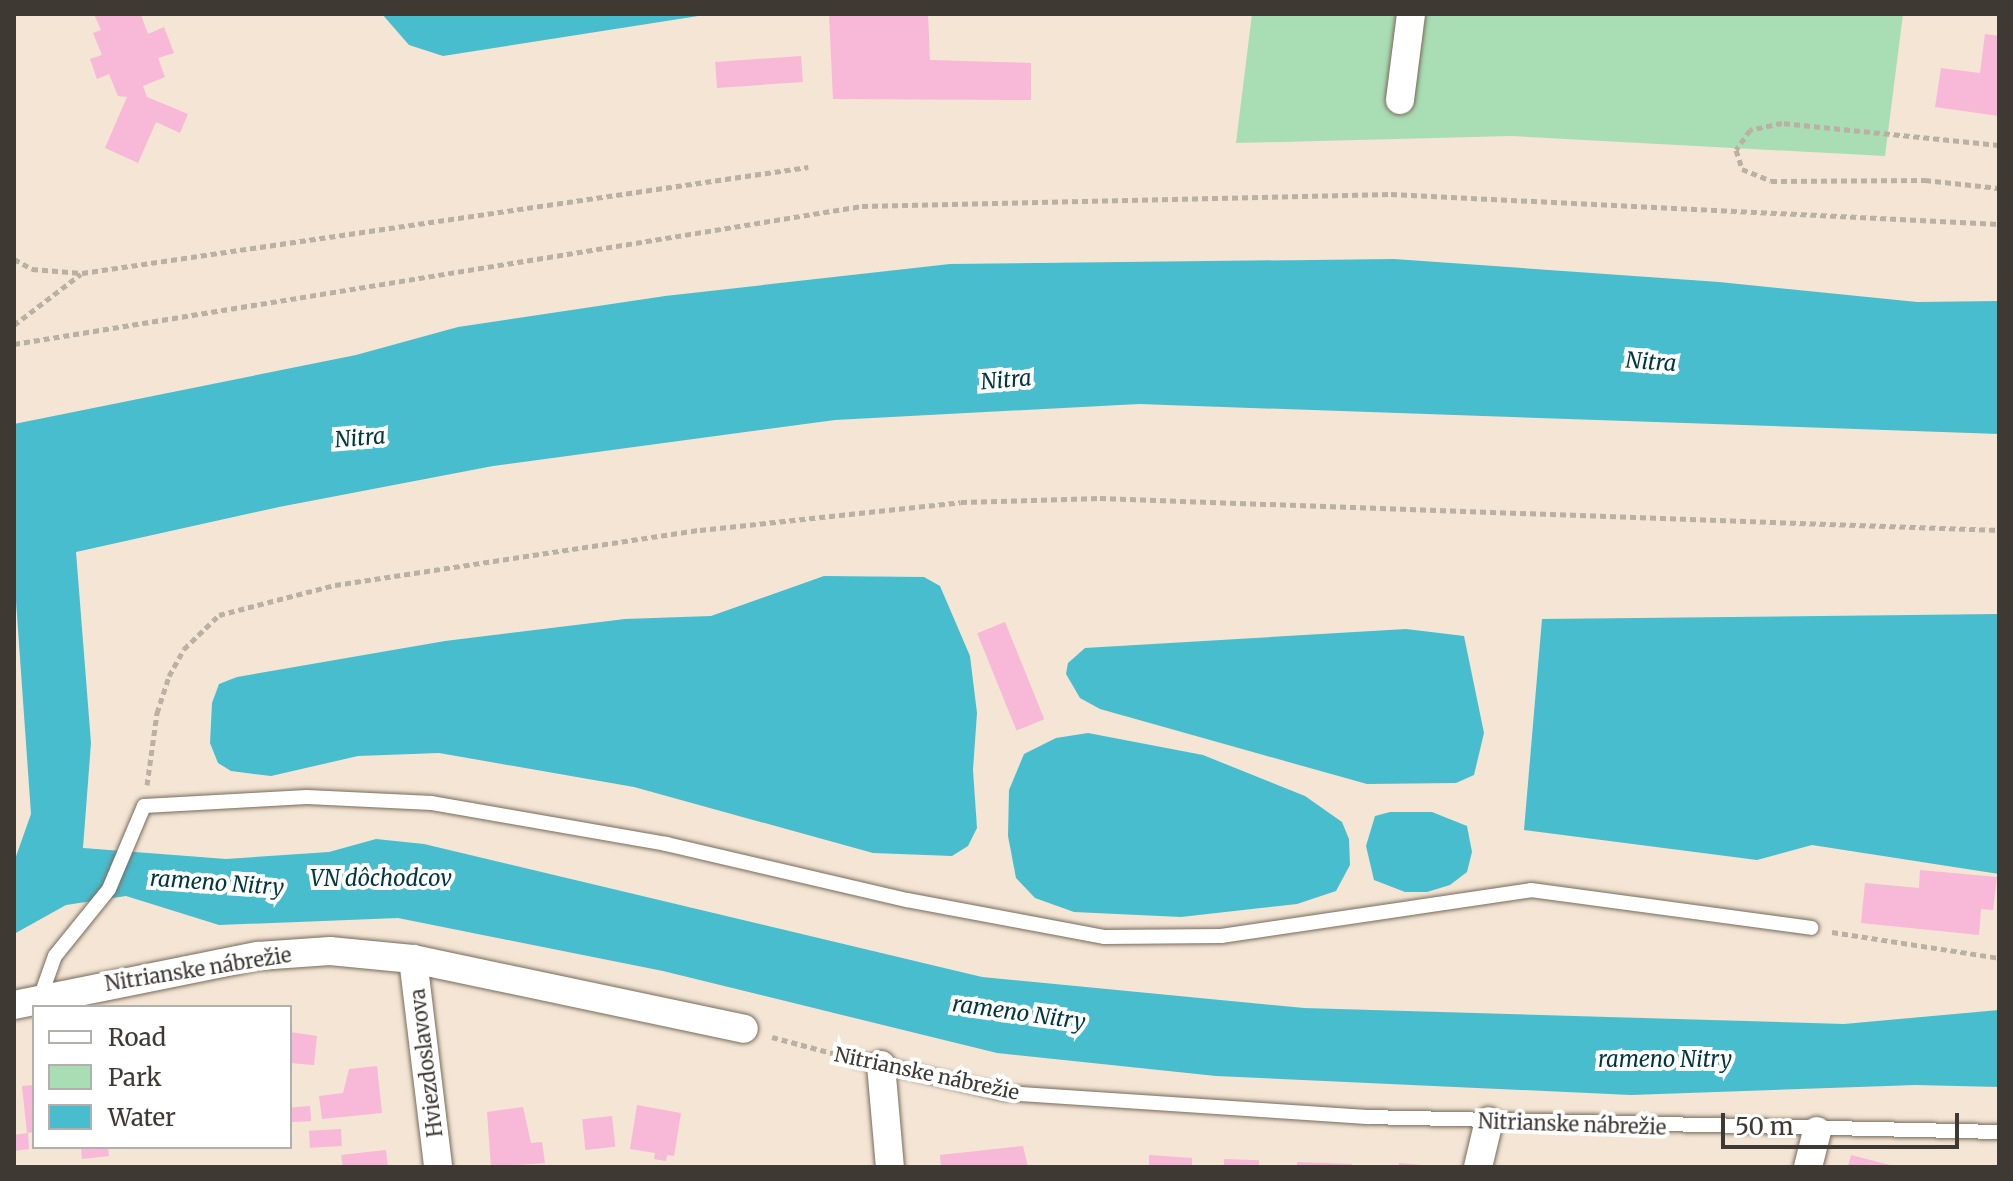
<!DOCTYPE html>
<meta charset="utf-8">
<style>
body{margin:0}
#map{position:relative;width:2013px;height:1181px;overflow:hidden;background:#f4e5d4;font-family:Merriweather,serif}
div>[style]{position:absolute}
.green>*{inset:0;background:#a9ddb3}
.water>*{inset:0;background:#48bdce}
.building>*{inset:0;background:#f8b8d7;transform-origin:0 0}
.path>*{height:5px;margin-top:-2.5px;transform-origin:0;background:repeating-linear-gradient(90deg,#bcb0a2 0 6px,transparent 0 10px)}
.roads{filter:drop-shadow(0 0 2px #786b5c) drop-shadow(0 0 2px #786b5c)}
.lane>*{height:14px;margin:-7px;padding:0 7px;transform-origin:7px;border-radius:7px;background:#fff}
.street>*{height:28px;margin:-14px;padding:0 14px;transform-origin:14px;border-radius:14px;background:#fff}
span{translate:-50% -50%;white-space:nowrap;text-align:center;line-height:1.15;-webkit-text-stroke:8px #fff;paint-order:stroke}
.street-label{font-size:20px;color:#3f3933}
.water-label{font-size:22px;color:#00373f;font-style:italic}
.frame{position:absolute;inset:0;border:16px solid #3f3933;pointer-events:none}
.legend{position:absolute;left:32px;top:1005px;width:260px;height:144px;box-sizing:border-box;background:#fff;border:2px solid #b2b0ad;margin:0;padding:10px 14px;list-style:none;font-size:24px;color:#3f3933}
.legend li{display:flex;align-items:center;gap:16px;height:40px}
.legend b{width:40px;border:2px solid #b2b0ad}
.scale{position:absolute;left:1721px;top:1113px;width:238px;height:36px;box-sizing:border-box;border:4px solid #3f3933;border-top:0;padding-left:10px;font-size:24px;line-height:28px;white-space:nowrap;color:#3f3933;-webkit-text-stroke:6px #fff;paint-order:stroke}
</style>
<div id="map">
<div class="green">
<div style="clip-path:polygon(1252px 14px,1903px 14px,1885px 156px,1511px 136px,1236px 143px)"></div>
</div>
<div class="water">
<div style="clip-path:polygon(382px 14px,711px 14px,443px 56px,409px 45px)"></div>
<div style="clip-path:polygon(1394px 259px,1719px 282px,1917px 302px,1999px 301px,1999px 434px,1139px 404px,835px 420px,493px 466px,279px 507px,76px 552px,91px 743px,83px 848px,226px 859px,329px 852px,376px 839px,424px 844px,982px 977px,1304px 1008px,1844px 1024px,1999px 1010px,1999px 1087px,1916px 1085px,1631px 1095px,1216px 1076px,997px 1053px,663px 971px,398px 918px,219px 925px,126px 896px,66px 905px,14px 934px,14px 862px,31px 814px,14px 573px,14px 424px,356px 355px,458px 327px,665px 296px,950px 264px)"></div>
<div style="clip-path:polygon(824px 576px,924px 577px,940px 586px,970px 656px,977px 713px,973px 770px,977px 828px,968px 846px,952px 856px,873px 853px,634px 787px,439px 753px,358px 756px,271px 776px,231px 771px,218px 763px,210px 743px,212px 703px,219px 684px,237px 677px,445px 641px,625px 619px,711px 616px)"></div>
<div style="clip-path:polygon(1999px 614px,1999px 874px,1812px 845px,1757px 860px,1524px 830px,1542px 619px)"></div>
<div style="clip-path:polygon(1406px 629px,1464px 636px,1484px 733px,1474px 775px,1456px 783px,1367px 784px,1267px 756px,1100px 709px,1080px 698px,1066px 674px,1068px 663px,1085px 648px)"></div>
<div style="clip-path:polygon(1088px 733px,1203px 755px,1305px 796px,1342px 822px,1349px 839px,1350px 865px,1336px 891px,1297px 904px,1181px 917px,1074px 912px,1035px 898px,1016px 878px,1008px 836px,1009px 790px,1024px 754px,1056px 738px)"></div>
<div style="clip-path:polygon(1390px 812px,1432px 812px,1467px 826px,1472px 852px,1467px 872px,1450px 885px,1427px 892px,1405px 892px,1374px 880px,1366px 846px,1375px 816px)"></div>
</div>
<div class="building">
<div style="clip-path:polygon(94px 14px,141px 15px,148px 34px,164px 27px,174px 53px,158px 58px,165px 77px,143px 86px,147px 97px,188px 114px,180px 133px,156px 122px,138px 163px,105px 148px,127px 97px,118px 96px,109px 74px,97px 79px,90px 59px,102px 55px,93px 33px,101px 30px)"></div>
<div style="clip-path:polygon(829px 14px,928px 14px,930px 60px,1031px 63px,1031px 100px,833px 99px)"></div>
<div style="clip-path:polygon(1985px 34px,1999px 36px,1999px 116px,1935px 107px,1941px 68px,1980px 73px)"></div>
<div style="left:801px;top:56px;width:26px;height:86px;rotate:86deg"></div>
<div style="left:1005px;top:622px;width:105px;height:30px;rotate:68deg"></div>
<div style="clip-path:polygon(1920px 870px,1997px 877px,1993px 910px,1981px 909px,1979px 935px,1861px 923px,1865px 883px,1919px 888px)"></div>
<div style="clip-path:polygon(290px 1032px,317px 1036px,314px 1065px,290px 1063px)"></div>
<div style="clip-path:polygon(377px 1066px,382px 1113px,322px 1119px,319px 1096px,343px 1093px,349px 1069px)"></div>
<div style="clip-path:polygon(34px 1085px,34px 1132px,27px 1133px,22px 1086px)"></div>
<div style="clip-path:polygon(637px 1105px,681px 1113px,674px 1156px,667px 1155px,666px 1161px,654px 1159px,655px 1153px,630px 1149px)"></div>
<div style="left:310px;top:1106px;width:15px;height:20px;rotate:86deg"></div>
<div style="clip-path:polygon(523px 1107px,531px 1143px,542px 1142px,545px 1163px,491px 1167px,487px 1112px)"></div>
<div style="left:612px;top:1116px;width:31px;height:30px;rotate:84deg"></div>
<div style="left:341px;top:1129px;width:17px;height:32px;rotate:87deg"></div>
<div style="clip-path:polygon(28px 1133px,29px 1149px,14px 1151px,14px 1135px)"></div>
<div style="clip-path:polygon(1023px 1146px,1028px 1167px,941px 1167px,940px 1155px)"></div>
<div style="clip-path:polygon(81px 1147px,108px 1147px,109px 1156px,82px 1159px)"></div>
<div style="clip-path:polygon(386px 1150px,388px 1167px,343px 1167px,341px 1155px)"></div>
<div style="clip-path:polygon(1149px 1155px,1192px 1158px,1192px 1167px,1149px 1167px)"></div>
<div style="clip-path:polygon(1851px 1155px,1894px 1166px,1894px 1167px,1848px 1167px)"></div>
<div style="left:1224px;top:1159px;width:35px;height:8px;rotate:2deg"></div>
<div style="clip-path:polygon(1297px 1162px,1352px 1164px,1352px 1167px,1297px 1167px)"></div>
<div style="clip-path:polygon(1399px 1163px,1423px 1165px,1423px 1167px,1399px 1167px)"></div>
</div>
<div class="path">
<div style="left:1999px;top:145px;width:218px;rotate:-174.2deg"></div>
<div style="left:1782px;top:123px;width:33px;rotate:168deg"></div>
<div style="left:1750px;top:130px;width:24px;rotate:125deg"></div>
<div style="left:1736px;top:150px;width:20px;rotate:72deg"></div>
<div style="left:1742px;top:169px;width:31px;rotate:22deg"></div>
<div style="left:1771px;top:181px;width:154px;rotate:-0.4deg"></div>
<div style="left:1925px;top:180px;width:74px;rotate:6.2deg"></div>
<div style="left:14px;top:259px;width:21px;rotate:29deg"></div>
<div style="left:32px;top:269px;width:50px;rotate:4.6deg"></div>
<div style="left:82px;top:273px;width:734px;rotate:-8.31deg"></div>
<div style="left:14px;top:325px;width:84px;rotate:-37.3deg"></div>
<div style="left:14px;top:344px;width:859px;rotate:-9.24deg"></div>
<div style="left:862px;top:206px;width:529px;rotate:-1.3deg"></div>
<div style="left:1391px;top:194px;width:609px;rotate:2.82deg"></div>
<div style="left:147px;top:785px;width:73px;rotate:-82.1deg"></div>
<div style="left:157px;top:713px;width:39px;rotate:-72deg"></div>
<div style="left:169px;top:676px;width:31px;rotate:-61deg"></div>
<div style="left:184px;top:649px;width:49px;rotate:-44.2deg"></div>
<div style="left:219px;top:615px;width:120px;rotate:-14.5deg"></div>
<div style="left:335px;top:585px;width:369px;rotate:-8.6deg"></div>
<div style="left:700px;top:530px;width:262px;rotate:-6.1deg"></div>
<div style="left:961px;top:502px;width:139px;rotate:-1.6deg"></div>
<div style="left:1100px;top:498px;width:900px;rotate:2.04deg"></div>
<div style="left:1832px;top:932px;width:169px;rotate:8.8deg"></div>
<div style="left:772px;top:1037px;width:66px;rotate:14.9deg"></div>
</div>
<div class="roads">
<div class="lane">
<div style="left:41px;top:995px;width:41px;rotate:-70.3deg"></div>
<div style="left:55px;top:956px;width:86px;rotate:-51.1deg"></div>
<div style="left:109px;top:889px;width:90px;rotate:-67.1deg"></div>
<div style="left:144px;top:806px;width:163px;rotate:-3.2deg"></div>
<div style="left:307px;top:797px;width:125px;rotate:2.7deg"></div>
<div style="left:432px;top:803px;width:238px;rotate:9.9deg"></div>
<div style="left:666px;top:844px;width:247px;rotate:13.1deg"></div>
<div style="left:907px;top:900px;width:200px;rotate:10.6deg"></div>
<div style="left:1104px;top:937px;width:117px;rotate:-0.5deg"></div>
<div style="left:1221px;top:936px;width:313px;rotate:-8.4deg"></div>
<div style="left:1531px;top:890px;width:283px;rotate:7.7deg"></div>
<div style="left:856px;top:1059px;width:153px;rotate:12.9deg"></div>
<div style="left:1005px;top:1093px;width:363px;rotate:3.8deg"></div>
<div style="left:1367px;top:1117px;width:632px;rotate:1.36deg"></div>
</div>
<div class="street">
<div style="left:1400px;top:100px;width:87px;rotate:-82.7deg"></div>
<div style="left:413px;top:959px;width:209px;rotate:83.1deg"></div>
<div style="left:14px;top:1005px;width:249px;rotate:-11.4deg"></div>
<div style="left:258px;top:956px;width:72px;rotate:-4deg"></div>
<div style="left:330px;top:951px;width:83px;rotate:5.5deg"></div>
<div style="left:413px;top:959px;width:338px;rotate:11.9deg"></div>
<div style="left:881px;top:1065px;width:102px;rotate:85deg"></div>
<div style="left:1478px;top:1167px;width:47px;rotate:-76.6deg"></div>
<div style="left:1808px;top:1167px;width:37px;rotate:-76deg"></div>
</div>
</div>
<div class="street-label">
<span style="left:198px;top:969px;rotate:-9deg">Nitrianske nábrežie</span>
<span style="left:426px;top:1063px;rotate:-97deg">Hviezdoslavova</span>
<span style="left:927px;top:1073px;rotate:12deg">Nitrianske nábrežie</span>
<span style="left:1572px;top:1124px;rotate:2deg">Nitrianske nábrežie</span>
</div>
<div class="water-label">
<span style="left:1651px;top:362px;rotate:4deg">Nitra</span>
<span style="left:1006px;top:380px;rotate:-5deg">Nitra</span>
<span style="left:360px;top:438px;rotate:-5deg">Nitra</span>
<span style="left:381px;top:879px">VN dôchodcov</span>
<span style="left:217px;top:883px;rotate:4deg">rameno Nitry</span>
<span style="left:1019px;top:1013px;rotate:8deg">rameno Nitry</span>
<span style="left:1665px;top:1060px">rameno Nitry</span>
</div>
<div class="frame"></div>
<ul class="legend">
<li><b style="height:10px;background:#fff"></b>Road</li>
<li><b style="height:22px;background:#a9ddb3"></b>Park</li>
<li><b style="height:22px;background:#48bdce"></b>Water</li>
</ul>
<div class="scale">50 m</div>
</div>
